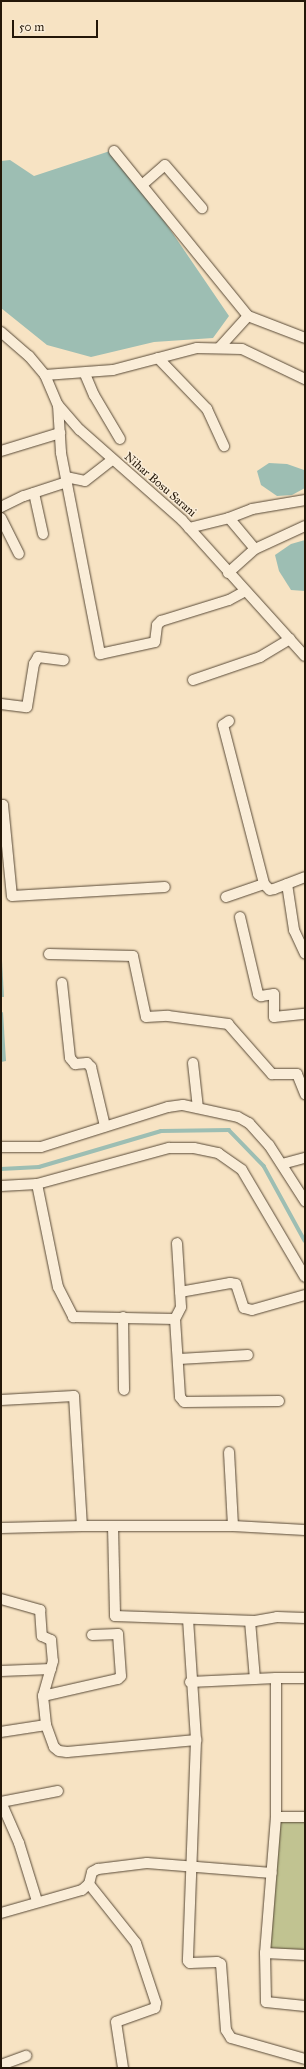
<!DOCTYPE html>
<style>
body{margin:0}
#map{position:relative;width:306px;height:2069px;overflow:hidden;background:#f7e3c3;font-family:"IM FELL Great Primer",serif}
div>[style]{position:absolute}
.green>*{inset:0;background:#c1c391}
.water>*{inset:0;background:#9dbeb3}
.stream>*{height:3.5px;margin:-1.75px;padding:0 1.75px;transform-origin:1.75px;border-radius:1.75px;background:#9dbeb3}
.roads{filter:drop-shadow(0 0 1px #594a37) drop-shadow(0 0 1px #594a37)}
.minor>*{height:10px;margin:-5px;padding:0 5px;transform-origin:5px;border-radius:5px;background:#faedd8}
span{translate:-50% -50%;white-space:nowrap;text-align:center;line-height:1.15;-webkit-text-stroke:3px #faedd8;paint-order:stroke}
.street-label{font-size:12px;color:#241708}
.frame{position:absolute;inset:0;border:2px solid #241708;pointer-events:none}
.scale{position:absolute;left:12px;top:20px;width:86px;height:18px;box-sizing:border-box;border:2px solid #241708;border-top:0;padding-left:5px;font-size:12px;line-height:14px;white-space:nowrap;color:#241708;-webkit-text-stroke:3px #faedd8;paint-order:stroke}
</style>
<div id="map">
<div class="green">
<div style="clip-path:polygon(280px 1822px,305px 1822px,305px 1951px,269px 1948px)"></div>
</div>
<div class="water">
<div style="clip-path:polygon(110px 151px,152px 203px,229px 316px,213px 338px,154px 342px,91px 357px,47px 345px,1px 308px,1px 161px,10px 160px,34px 176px)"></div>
<div style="clip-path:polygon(269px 463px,287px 464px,304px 470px,305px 488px,292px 495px,277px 496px,261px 485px,257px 471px)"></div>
<div style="clip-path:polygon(305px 540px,305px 591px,291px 590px,279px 571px,275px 555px,291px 544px)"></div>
<div style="clip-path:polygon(1px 943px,4px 997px,1px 997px)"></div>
<div style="clip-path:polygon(3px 1012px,6px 1061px,1px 1062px,1px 1013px)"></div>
</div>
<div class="stream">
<div style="left:1px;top:1169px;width:38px;rotate:-3deg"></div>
<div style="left:39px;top:1167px;width:127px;rotate:-16.4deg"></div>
<div style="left:161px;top:1131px;width:68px;rotate:-0.8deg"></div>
<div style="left:229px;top:1130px;width:50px;rotate:45.8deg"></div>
<div style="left:264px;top:1166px;width:85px;rotate:61.3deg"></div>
</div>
<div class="roads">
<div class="minor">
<div style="left:114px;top:151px;width:213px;rotate:50.9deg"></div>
<div style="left:248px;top:316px;width:61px;rotate:21.1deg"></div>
<div style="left:142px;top:185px;width:30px;rotate:-41deg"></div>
<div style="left:165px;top:165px;width:57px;rotate:49.3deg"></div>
<div style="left:1px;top:332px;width:37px;rotate:41deg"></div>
<div style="left:29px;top:356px;width:25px;rotate:50deg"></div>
<div style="left:45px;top:375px;width:33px;rotate:67deg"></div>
<div style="left:58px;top:405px;width:33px;rotate:49deg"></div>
<div style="left:80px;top:430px;width:136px;rotate:41.4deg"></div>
<div style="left:182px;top:520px;width:183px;rotate:47.9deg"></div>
<div style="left:219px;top:348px;width:43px;rotate:-47.8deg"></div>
<div style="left:158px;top:358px;width:71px;rotate:46.1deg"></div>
<div style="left:207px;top:409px;width:41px;rotate:65.3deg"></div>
<div style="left:85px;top:374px;width:23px;rotate:67deg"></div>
<div style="left:94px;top:395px;width:51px;rotate:59.4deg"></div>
<div style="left:45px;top:375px;width:68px;rotate:-4.2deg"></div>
<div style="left:113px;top:370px;width:87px;rotate:-14.7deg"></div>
<div style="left:197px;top:348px;width:45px;rotate:1.3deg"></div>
<div style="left:242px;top:349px;width:70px;rotate:25.5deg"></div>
<div style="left:58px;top:405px;width:48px;rotate:86.4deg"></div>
<div style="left:61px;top:453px;width:205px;rotate:79deg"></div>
<div style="left:100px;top:654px;width:56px;rotate:-12.3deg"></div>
<div style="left:155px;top:642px;width:17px;rotate:-83deg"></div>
<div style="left:157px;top:625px;width:6px;rotate:-45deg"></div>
<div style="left:161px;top:621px;width:71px;rotate:-17.2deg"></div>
<div style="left:229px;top:600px;width:18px;rotate:-29deg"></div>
<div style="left:1px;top:451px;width:62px;rotate:-17deg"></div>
<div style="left:66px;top:477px;width:19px;rotate:12deg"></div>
<div style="left:85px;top:481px;width:34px;rotate:-38deg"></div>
<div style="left:34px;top:493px;width:42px;rotate:77.6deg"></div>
<div style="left:1px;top:507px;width:25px;rotate:-26deg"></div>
<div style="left:24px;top:496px;width:45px;rotate:-18deg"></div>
<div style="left:1px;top:518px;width:40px;rotate:63.4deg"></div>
<div style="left:229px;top:518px;width:25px;rotate:-21deg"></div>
<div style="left:252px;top:509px;width:54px;rotate:-9.6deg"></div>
<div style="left:189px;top:528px;width:41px;rotate:-14deg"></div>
<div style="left:229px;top:518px;width:40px;rotate:50deg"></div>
<div style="left:255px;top:549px;width:55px;rotate:-24.7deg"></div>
<div style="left:228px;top:573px;width:36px;rotate:-42deg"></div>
<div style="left:193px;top:680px;width:71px;rotate:-18.9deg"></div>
<div style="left:260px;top:657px;width:35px;rotate:-31deg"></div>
<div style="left:1px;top:704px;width:26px;rotate:7deg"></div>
<div style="left:27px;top:707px;width:44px;rotate:-80.8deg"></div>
<div style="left:34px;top:664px;width:8px;rotate:-60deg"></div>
<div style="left:38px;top:657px;width:26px;rotate:7deg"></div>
<div style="left:229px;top:721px;width:7px;rotate:146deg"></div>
<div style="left:223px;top:725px;width:164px;rotate:75.5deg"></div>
<div style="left:264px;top:884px;width:8px;rotate:45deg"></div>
<div style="left:270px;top:890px;width:4px;rotate:-14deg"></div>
<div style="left:274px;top:889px;width:33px;rotate:-21deg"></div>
<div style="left:1px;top:805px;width:2px"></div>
<div style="left:3px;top:805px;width:91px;rotate:84.4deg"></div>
<div style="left:12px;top:896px;width:153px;rotate:-3.4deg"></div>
<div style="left:287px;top:884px;width:47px;rotate:81.3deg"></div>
<div style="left:294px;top:930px;width:26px;rotate:65deg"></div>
<div style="left:226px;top:897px;width:40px;rotate:-18.9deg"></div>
<div style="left:240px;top:917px;width:79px;rotate:76.8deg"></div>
<div style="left:258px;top:994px;width:4px;rotate:34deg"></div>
<div style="left:261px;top:996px;width:13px;rotate:-9deg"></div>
<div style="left:274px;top:994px;width:23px;rotate:90deg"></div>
<div style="left:274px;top:1017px;width:31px;rotate:-6deg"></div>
<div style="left:49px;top:954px;width:84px;rotate:1.4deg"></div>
<div style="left:133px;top:956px;width:62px;rotate:78deg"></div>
<div style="left:146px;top:1017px;width:22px;rotate:-3deg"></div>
<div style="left:168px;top:1016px;width:61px;rotate:7.6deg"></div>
<div style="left:228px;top:1024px;width:67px;rotate:48.7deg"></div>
<div style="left:272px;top:1074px;width:25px"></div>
<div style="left:297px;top:1074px;width:22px;rotate:68deg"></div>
<div style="left:62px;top:983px;width:75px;rotate:83.9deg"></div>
<div style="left:70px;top:1058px;width:8px;rotate:50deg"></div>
<div style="left:75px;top:1064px;width:12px;rotate:-5deg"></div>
<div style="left:87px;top:1063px;width:6px;rotate:45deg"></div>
<div style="left:91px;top:1067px;width:61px;rotate:76.7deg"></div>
<div style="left:193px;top:1063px;width:45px;rotate:83.7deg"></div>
<div style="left:1px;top:1147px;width:40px"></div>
<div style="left:41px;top:1147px;width:133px;rotate:-17.5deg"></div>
<div style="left:168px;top:1107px;width:15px;rotate:-8deg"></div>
<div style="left:183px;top:1105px;width:56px;rotate:12.3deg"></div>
<div style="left:238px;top:1117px;width:13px;rotate:29deg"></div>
<div style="left:249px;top:1123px;width:30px;rotate:48deg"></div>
<div style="left:269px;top:1145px;width:67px;rotate:57.3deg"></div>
<div style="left:282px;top:1164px;width:24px;rotate:-15deg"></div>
<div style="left:37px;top:1184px;width:137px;rotate:-15.3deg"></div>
<div style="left:169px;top:1148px;width:25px"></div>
<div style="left:194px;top:1148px;width:25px;rotate:12deg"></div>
<div style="left:218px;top:1153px;width:29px;rotate:35deg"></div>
<div style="left:242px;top:1170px;width:124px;rotate:59.5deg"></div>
<div style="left:1px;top:1186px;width:36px;rotate:-3deg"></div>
<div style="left:37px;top:1184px;width:105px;rotate:78.5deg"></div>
<div style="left:58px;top:1287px;width:34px;rotate:63deg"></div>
<div style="left:73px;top:1317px;width:102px;rotate:1.1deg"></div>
<div style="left:175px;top:1319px;width:78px;rotate:86.3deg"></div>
<div style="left:180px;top:1397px;width:6px;rotate:51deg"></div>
<div style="left:184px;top:1402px;width:95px;rotate:-0.6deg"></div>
<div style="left:180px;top:1292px;width:51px;rotate:-10.2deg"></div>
<div style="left:230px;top:1283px;width:6px;rotate:9deg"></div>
<div style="left:236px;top:1284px;width:25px;rotate:72deg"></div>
<div style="left:244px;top:1308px;width:8px;rotate:14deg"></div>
<div style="left:252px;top:1310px;width:55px;rotate:-15.8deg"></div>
<div style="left:123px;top:1317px;width:73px;rotate:89.2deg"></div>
<div style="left:175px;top:1319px;width:13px;rotate:-63deg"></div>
<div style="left:181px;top:1307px;width:64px;rotate:-93.6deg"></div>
<div style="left:179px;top:1359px;width:69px;rotate:-3.3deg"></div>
<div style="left:1px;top:1400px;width:73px;rotate:-3.1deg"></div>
<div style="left:74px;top:1396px;width:130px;rotate:86.5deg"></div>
<div style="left:82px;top:1526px;width:151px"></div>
<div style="left:233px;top:1526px;width:72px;rotate:3.2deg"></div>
<div style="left:229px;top:1452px;width:74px;rotate:86.9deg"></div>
<div style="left:113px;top:1526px;width:90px;rotate:88.7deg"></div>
<div style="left:115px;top:1616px;width:140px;rotate:2deg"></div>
<div style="left:255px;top:1621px;width:22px;rotate:-10deg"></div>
<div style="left:277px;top:1617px;width:28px;rotate:2deg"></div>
<div style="left:1px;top:1528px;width:81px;rotate:-1.4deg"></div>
<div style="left:1px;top:1599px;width:41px;rotate:15.8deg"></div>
<div style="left:40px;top:1610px;width:26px;rotate:86deg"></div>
<div style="left:42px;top:1636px;width:10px;rotate:24deg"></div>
<div style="left:51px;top:1640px;width:21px;rotate:85deg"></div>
<div style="left:53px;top:1661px;width:36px;rotate:106deg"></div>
<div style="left:43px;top:1696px;width:29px;rotate:84deg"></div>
<div style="left:46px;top:1725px;width:46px;rotate:171.2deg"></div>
<div style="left:188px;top:1619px;width:121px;rotate:86.2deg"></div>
<div style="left:196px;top:1740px;width:221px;rotate:92.1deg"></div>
<div style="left:188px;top:1961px;width:3px;rotate:45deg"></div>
<div style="left:190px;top:1963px;width:27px;rotate:-2deg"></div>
<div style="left:217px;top:1962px;width:4px;rotate:27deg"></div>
<div style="left:221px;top:1964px;width:66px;rotate:85.7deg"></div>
<div style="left:226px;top:2030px;width:9px;rotate:58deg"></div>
<div style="left:231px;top:2038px;width:77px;rotate:15.8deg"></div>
<div style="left:250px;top:1621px;width:58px;rotate:85.1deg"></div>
<div style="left:1px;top:1671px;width:50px;rotate:-2.3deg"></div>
<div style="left:305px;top:1678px;width:29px;rotate:180deg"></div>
<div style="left:276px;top:1678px;width:139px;rotate:90deg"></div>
<div style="left:276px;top:1817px;width:136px;rotate:94.6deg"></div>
<div style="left:265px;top:1953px;width:49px;rotate:88.8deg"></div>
<div style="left:266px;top:2002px;width:39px;rotate:6deg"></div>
<div style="left:190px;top:1682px;width:86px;rotate:-2.7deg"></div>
<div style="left:43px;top:1696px;width:77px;rotate:-12.8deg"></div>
<div style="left:118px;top:1679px;width:4px;rotate:-45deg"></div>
<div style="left:121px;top:1676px;width:42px;rotate:-94.1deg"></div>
<div style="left:118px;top:1634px;width:26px;rotate:178deg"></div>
<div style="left:46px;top:1725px;width:23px;rotate:70deg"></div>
<div style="left:54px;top:1747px;width:6px;rotate:39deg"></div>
<div style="left:59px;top:1751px;width:8px;rotate:7deg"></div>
<div style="left:67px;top:1752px;width:130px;rotate:-5.3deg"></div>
<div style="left:1px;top:1802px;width:45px;rotate:66.3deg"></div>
<div style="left:19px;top:1843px;width:61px;rotate:72.8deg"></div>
<div style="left:1px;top:1802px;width:58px;rotate:-10.9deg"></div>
<div style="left:276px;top:1817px;width:29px"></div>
<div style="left:89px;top:1884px;width:75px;rotate:51.5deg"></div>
<div style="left:136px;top:1943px;width:63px;rotate:71.6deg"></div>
<div style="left:156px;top:2003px;width:5px;rotate:101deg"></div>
<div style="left:155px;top:2008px;width:41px;rotate:160.3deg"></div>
<div style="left:116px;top:2022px;width:47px;rotate:81.3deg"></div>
<div style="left:1px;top:1913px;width:84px;rotate:-15.9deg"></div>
<div style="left:82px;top:1890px;width:9px;rotate:-41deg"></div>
<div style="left:89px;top:1884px;width:12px;rotate:-76deg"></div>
<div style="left:92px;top:1872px;width:7px;rotate:-27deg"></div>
<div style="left:98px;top:1869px;width:49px;rotate:-7deg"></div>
<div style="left:147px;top:1863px;width:125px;rotate:4.6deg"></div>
<div style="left:265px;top:1953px;width:40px;rotate:2.9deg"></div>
<div style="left:1px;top:2065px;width:27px;rotate:-20deg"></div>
</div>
</div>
<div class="street-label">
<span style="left:160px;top:485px;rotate:41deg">Nihar Bosu Sarani</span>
</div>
<div class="frame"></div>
<div class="scale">50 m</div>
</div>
